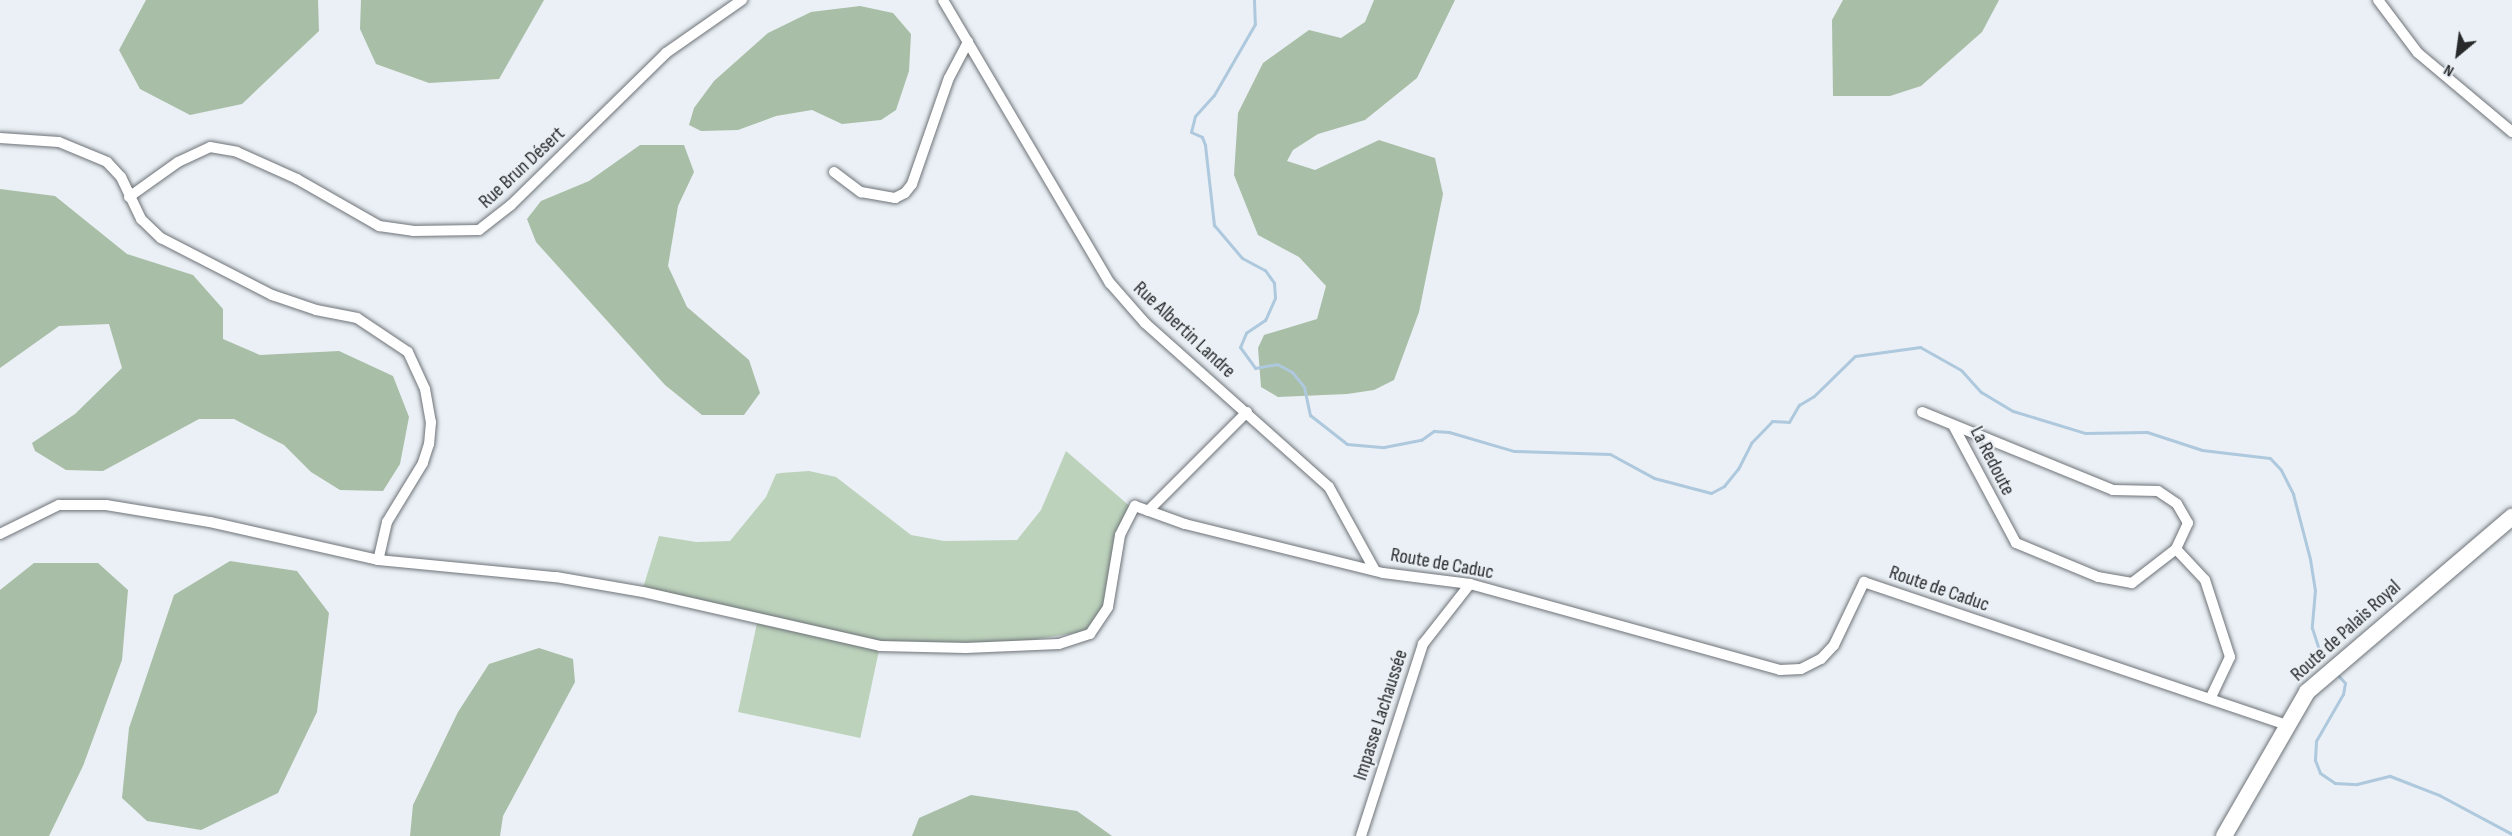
<!DOCTYPE html>
<meta charset="utf-8">
<style>
body{margin:0}
#map{position:relative;width:2512px;height:836px;overflow:hidden;background:#eaf0f5;font-family:"Sofia Sans Condensed",sans-serif}
div>[style]{position:absolute}
.green>*{inset:0;background:#bcd2bb;transform-origin:0 0}
.forest>*{inset:0;background:#a8bea7}
.stream>*{height:3px;margin:-1.5px;padding:0 1.5px;transform-origin:1.5px;border-radius:1.5px;background:#aec8dd}
.roads{filter:drop-shadow(0 0 2px #6e7378) drop-shadow(0 0 2px #6e7378)}
.street>*{height:10px;margin:-5px;padding:0 5px;transform-origin:5px;border-radius:5px;background:#fff}
.primary>*{height:16px;margin:-8px;padding:0 8px;transform-origin:8px;border-radius:8px;background:#fff}
span{translate:-50% -50%;white-space:nowrap;text-align:center;line-height:1.15;-webkit-text-stroke:4.5px #eaf0f5;paint-order:stroke}
.street-label{font-size:20px;color:#27292b}
.north{position:absolute;left:2428px;top:24px;width:60px;height:60px;-webkit-text-stroke:4px #eaf0f5;paint-order:stroke;rotate:209deg;font-size:16px;font-weight:700;line-height:24px;text-align:center;color:#27292b}
.north::after{content:'';display:block;margin:auto;width:21px;height:27px;background:#27292b;clip-path:polygon(50% 0,100% 100%,50% 72%,0 100%)}
</style>
<div id="map">
<div class="green">
<div style="clip-path:polygon(1066px 451px,1133px 509px,1119px 533px,1101px 613px,1088px 631px,1017px 642px,879px 642px,643px 588px,659px 536px,696px 542px,730px 541px,766px 497px,776px 474px,781px 473px,809px 471px,836px 477px,911px 535px,944px 541px,1017px 540px,1041px 510px)"></div>
<div style="left:757px;top:623px;width:125px;height:91px;rotate:12deg"></div>
</div>
<div class="forest">
<div style="clip-path:polygon(146px 0,318px 0,319px 31px,242px 104px,190px 115px,140px 89px,119px 50px)"></div>
<div style="clip-path:polygon(361px 0,544px 0,499px 79px,429px 83px,376px 64px,360px 29px)"></div>
<div style="clip-path:polygon(1374px 0,1455px 0,1417px 78px,1365px 120px,1318px 134px,1293px 150px,1287px 161px,1315px 170px,1379px 140px,1435px 158px,1443px 194px,1419px 312px,1394px 380px,1374px 390px,1347px 394px,1278px 397px,1261px 387px,1258px 348px,1264px 335px,1317px 319px,1326px 286px,1299px 257px,1258px 235px,1234px 175px,1238px 113px,1263px 63px,1309px 30px,1341px 38px,1365px 22px)"></div>
<div style="clip-path:polygon(1843px 0,1999px 0,1982px 32px,1921px 86px,1890px 96px,1833px 96px,1832px 20px)"></div>
<div style="clip-path:polygon(860px 6px,893px 13px,911px 34px,909px 71px,896px 110px,881px 120px,842px 124px,812px 110px,776px 116px,738px 130px,701px 131px,689px 125px,694px 108px,714px 81px,768px 33px,811px 12px)"></div>
<div style="clip-path:polygon(640px 145px,684px 145px,694px 172px,678px 206px,668px 266px,687px 307px,749px 360px,760px 393px,744px 415px,702px 415px,665px 385px,536px 242px,527px 219px,541px 201px,589px 181px)"></div>
<div style="clip-path:polygon(0 189px,55px 196px,127px 254px,193px 275px,223px 309px,223px 339px,260px 355px,339px 351px,393px 376px,409px 417px,400px 464px,383px 491px,340px 490px,311px 472px,284px 445px,234px 419px,199px 419px,103px 471px,66px 470px,35px 451px,32px 443px,75px 414px,122px 368px,109px 324px,59px 326px,0 368px)"></div>
<div style="clip-path:polygon(230px 561px,297px 571px,329px 613px,317px 712px,278px 793px,201px 830px,147px 821px,122px 798px,129px 728px,174px 595px)"></div>
<div style="clip-path:polygon(34px 563px,98px 563px,128px 590px,122px 660px,83px 766px,49px 836px,0 836px,0 590px)"></div>
<div style="clip-path:polygon(539px 648px,573px 659px,575px 682px,503px 816px,500px 836px,410px 836px,413px 805px,458px 712px,489px 664px)"></div>
<div style="clip-path:polygon(971px 795px,1077px 811px,1112px 836px,912px 836px,919px 818px)"></div>
</div>
<div class="stream">
<div style="left:1254px;top:0;width:24px;rotate:88deg"></div>
<div style="left:1255px;top:24px;width:82px;rotate:120deg"></div>
<div style="left:1214px;top:95px;width:28px;rotate:132deg"></div>
<div style="left:1195px;top:116px;width:16px;rotate:104deg"></div>
<div style="left:1191px;top:132px;width:12px;rotate:24deg"></div>
<div style="left:1202px;top:137px;width:9px;rotate:69deg"></div>
<div style="left:1205px;top:145px;width:81px;rotate:83.6deg"></div>
<div style="left:1214px;top:225px;width:43px;rotate:49.7deg"></div>
<div style="left:1242px;top:258px;width:26px;rotate:28deg"></div>
<div style="left:1265px;top:270px;width:16px;rotate:55deg"></div>
<div style="left:1274px;top:283px;width:15px;rotate:86deg"></div>
<div style="left:1275px;top:298px;width:24px;rotate:114deg"></div>
<div style="left:1265px;top:320px;width:23px;rotate:146deg"></div>
<div style="left:1246px;top:333px;width:15px;rotate:113deg"></div>
<div style="left:1240px;top:347px;width:26px;rotate:54deg"></div>
<div style="left:1255px;top:368px;width:22px;rotate:-10deg"></div>
<div style="left:1277px;top:364px;width:17px;rotate:28deg"></div>
<div style="left:1292px;top:372px;width:19px;rotate:51deg"></div>
<div style="left:1304px;top:387px;width:29px;rotate:78deg"></div>
<div style="left:1310px;top:415px;width:47px;rotate:38.1deg"></div>
<div style="left:1347px;top:444px;width:37px;rotate:5deg"></div>
<div style="left:1384px;top:447px;width:38px;rotate:-11deg"></div>
<div style="left:1421px;top:440px;width:16px;rotate:-35deg"></div>
<div style="left:1434px;top:431px;width:15px;rotate:4deg"></div>
<div style="left:1449px;top:432px;width:68px;rotate:16.3deg"></div>
<div style="left:1514px;top:451px;width:96px;rotate:1.8deg"></div>
<div style="left:1610px;top:454px;width:50px;rotate:28.6deg"></div>
<div style="left:1654px;top:478px;width:59px;rotate:14.7deg"></div>
<div style="left:1711px;top:493px;width:15px;rotate:-28deg"></div>
<div style="left:1724px;top:486px;width:22px;rotate:-51deg"></div>
<div style="left:1738px;top:469px;width:29px;rotate:-63deg"></div>
<div style="left:1751px;top:443px;width:30px;rotate:-46deg"></div>
<div style="left:1772px;top:421px;width:17px;rotate:3deg"></div>
<div style="left:1789px;top:422px;width:20px;rotate:-60deg"></div>
<div style="left:1799px;top:405px;width:17px;rotate:-31deg"></div>
<div style="left:1814px;top:396px;width:57px;rotate:-44.3deg"></div>
<div style="left:1855px;top:356px;width:66px;rotate:-7.9deg"></div>
<div style="left:1920px;top:347px;width:47px;rotate:29.3deg"></div>
<div style="left:1961px;top:370px;width:30px;rotate:48deg"></div>
<div style="left:1981px;top:392px;width:37px;rotate:31deg"></div>
<div style="left:2013px;top:411px;width:75px;rotate:17deg"></div>
<div style="left:2085px;top:433px;width:62px;rotate:-0.9deg"></div>
<div style="left:2147px;top:432px;width:58px;rotate:18.1deg"></div>
<div style="left:2202px;top:450px;width:68px;rotate:6.7deg"></div>
<div style="left:2270px;top:458px;width:16px;rotate:47deg"></div>
<div style="left:2281px;top:470px;width:27px;rotate:63deg"></div>
<div style="left:2293px;top:494px;width:67px;rotate:75.3deg"></div>
<div style="left:2310px;top:559px;width:31px;rotate:81deg"></div>
<div style="left:2315px;top:590px;width:38px;rotate:95deg"></div>
<div style="left:2312px;top:628px;width:28px;rotate:72deg"></div>
<div style="left:2337px;top:674px;width:12px;rotate:48deg"></div>
<div style="left:2345px;top:683px;width:11px;rotate:100deg"></div>
<div style="left:2343px;top:694px;width:54px;rotate:119.9deg"></div>
<div style="left:2316px;top:741px;width:19px;rotate:93deg"></div>
<div style="left:2315px;top:760px;width:14px;rotate:69deg"></div>
<div style="left:2320px;top:773px;width:18px;rotate:34deg"></div>
<div style="left:2335px;top:783px;width:22px;rotate:3deg"></div>
<div style="left:2357px;top:784px;width:34px;rotate:-14deg"></div>
<div style="left:2390px;top:776px;width:53px;rotate:21.2deg"></div>
<div style="left:2439px;top:795px;width:83px;rotate:28.1deg"></div>
</div>
<div class="roads">
<div class="street">
<div style="left:943px;top:0;width:329px;rotate:59.5deg"></div>
<div style="left:1110px;top:283px;width:53px;rotate:48.8deg"></div>
<div style="left:1145px;top:323px;width:246px;rotate:41.7deg"></div>
<div style="left:1329px;top:487px;width:94px;rotate:61.2deg"></div>
<div style="left:2378px;top:0;width:66px;rotate:53deg"></div>
<div style="left:2418px;top:53px;width:123px;rotate:40deg"></div>
<div style="left:0;top:138px;width:59px;rotate:3.9deg"></div>
<div style="left:59px;top:142px;width:52px;rotate:22.6deg"></div>
<div style="left:107px;top:162px;width:21px;rotate:47deg"></div>
<div style="left:121px;top:177px;width:47px;rotate:64.5deg"></div>
<div style="left:141px;top:219px;width:28px;rotate:44deg"></div>
<div style="left:161px;top:238px;width:125px;rotate:27.2deg"></div>
<div style="left:272px;top:295px;width:46px;rotate:18.8deg"></div>
<div style="left:316px;top:310px;width:42px;rotate:11deg"></div>
<div style="left:357px;top:318px;width:61px;rotate:33.7deg"></div>
<div style="left:408px;top:352px;width:41px;rotate:65.3deg"></div>
<div style="left:425px;top:389px;width:34px;rotate:80deg"></div>
<div style="left:431px;top:422px;width:22px;rotate:95deg"></div>
<div style="left:429px;top:444px;width:20px;rotate:108deg"></div>
<div style="left:423px;top:463px;width:69px;rotate:121.4deg"></div>
<div style="left:387px;top:522px;width:39px;rotate:103deg"></div>
<div style="left:834px;top:172px;width:34px;rotate:37deg"></div>
<div style="left:861px;top:192px;width:35px;rotate:10deg"></div>
<div style="left:895px;top:198px;width:11px;rotate:-27deg"></div>
<div style="left:905px;top:193px;width:11px;rotate:-52deg"></div>
<div style="left:912px;top:184px;width:112px;rotate:-70.8deg"></div>
<div style="left:949px;top:78px;width:41px;rotate:-62.2deg"></div>
<div style="left:129px;top:197px;width:60px;rotate:-35.5deg"></div>
<div style="left:178px;top:162px;width:35px;rotate:-25deg"></div>
<div style="left:210px;top:147px;width:27px;rotate:10deg"></div>
<div style="left:237px;top:152px;width:66px;rotate:24.2deg"></div>
<div style="left:297px;top:179px;width:95px;rotate:29.8deg"></div>
<div style="left:379px;top:226px;width:34px;rotate:8deg"></div>
<div style="left:413px;top:231px;width:66px;rotate:-0.9deg"></div>
<div style="left:479px;top:230px;width:41px;rotate:-38deg"></div>
<div style="left:511px;top:205px;width:217px;rotate:-44.4deg"></div>
<div style="left:666px;top:53px;width:93px;rotate:-34.9deg"></div>
<div style="left:1922px;top:412px;width:206px;rotate:22.2deg"></div>
<div style="left:2113px;top:490px;width:45px;rotate:1.3deg"></div>
<div style="left:2158px;top:491px;width:23px;rotate:34deg"></div>
<div style="left:2177px;top:504px;width:22px;rotate:60deg"></div>
<div style="left:2188px;top:523px;width:29px;rotate:115deg"></div>
<div style="left:2176px;top:549px;width:56px;rotate:142.3deg"></div>
<div style="left:2132px;top:583px;width:35px;rotate:-170deg"></div>
<div style="left:2098px;top:577px;width:89px;rotate:-157.5deg"></div>
<div style="left:2016px;top:543px;width:132px;rotate:-118.1deg"></div>
<div style="left:1148px;top:511px;width:140px;rotate:-45deg"></div>
<div style="left:0;top:534px;width:66px;rotate:-26.2deg"></div>
<div style="left:59px;top:505px;width:47px"></div>
<div style="left:106px;top:505px;width:105px;rotate:9.3deg"></div>
<div style="left:210px;top:522px;width:172px;rotate:12.7deg"></div>
<div style="left:378px;top:560px;width:179px;rotate:5.5deg"></div>
<div style="left:556px;top:577px;width:88px;rotate:9.8deg"></div>
<div style="left:643px;top:592px;width:243px;rotate:12.8deg"></div>
<div style="left:880px;top:646px;width:86px;rotate:1.3deg"></div>
<div style="left:966px;top:648px;width:93px;rotate:-2.5deg"></div>
<div style="left:1059px;top:644px;width:33px;rotate:-18deg"></div>
<div style="left:1090px;top:634px;width:32px;rotate:-56deg"></div>
<div style="left:1108px;top:607px;width:73px;rotate:-80.5deg"></div>
<div style="left:1120px;top:535px;width:33px;rotate:-63deg"></div>
<div style="left:1135px;top:506px;width:53px;rotate:19.8deg"></div>
<div style="left:1185px;top:524px;width:204px;rotate:13.9deg"></div>
<div style="left:1383px;top:573px;width:88px;rotate:7.2deg"></div>
<div style="left:1470px;top:584px;width:322px;rotate:15.5deg"></div>
<div style="left:1780px;top:670px;width:21px;rotate:-3deg"></div>
<div style="left:1801px;top:669px;width:22px;rotate:-27deg"></div>
<div style="left:1821px;top:659px;width:19px;rotate:-47deg"></div>
<div style="left:1834px;top:645px;width:70px;rotate:-64.5deg"></div>
<div style="left:1864px;top:582px;width:446px;rotate:18.7deg"></div>
<div style="left:2176px;top:549px;width:42px;rotate:46.9deg"></div>
<div style="left:2205px;top:580px;width:81px;rotate:72deg"></div>
<div style="left:2230px;top:657px;width:44px;rotate:115.4deg"></div>
<div style="left:1361px;top:836px;width:202px;rotate:-72.1deg"></div>
<div style="left:1423px;top:644px;width:76px;rotate:-51.9deg"></div>
</div>
<div class="primary">
<div style="left:2224px;top:836px;width:166px;rotate:-60deg"></div>
<div style="left:2307px;top:692px;width:270px;rotate:-40.5deg"></div>
</div>
</div>
<div class="street-label">
<span style="left:522px;top:168px;rotate:-43deg">Rue Brun Désert</span>
<span style="left:1184px;top:330px;rotate:43deg">Rue Albertin Landre</span>
<span style="left:1992px;top:461px;rotate:63deg">La Redoute</span>
<span style="left:1442px;top:564px;rotate:10deg">Route de Caduc</span>
<span style="left:1939px;top:589px;rotate:19deg">Route de Caduc</span>
<span style="left:2346px;top:631px;rotate:-42deg">Route de Palais Royal</span>
<span style="left:1381px;top:715px;rotate:-72deg">Impasse Lachaussée</span>
</div>
<div class="north">N</div>
</div>
